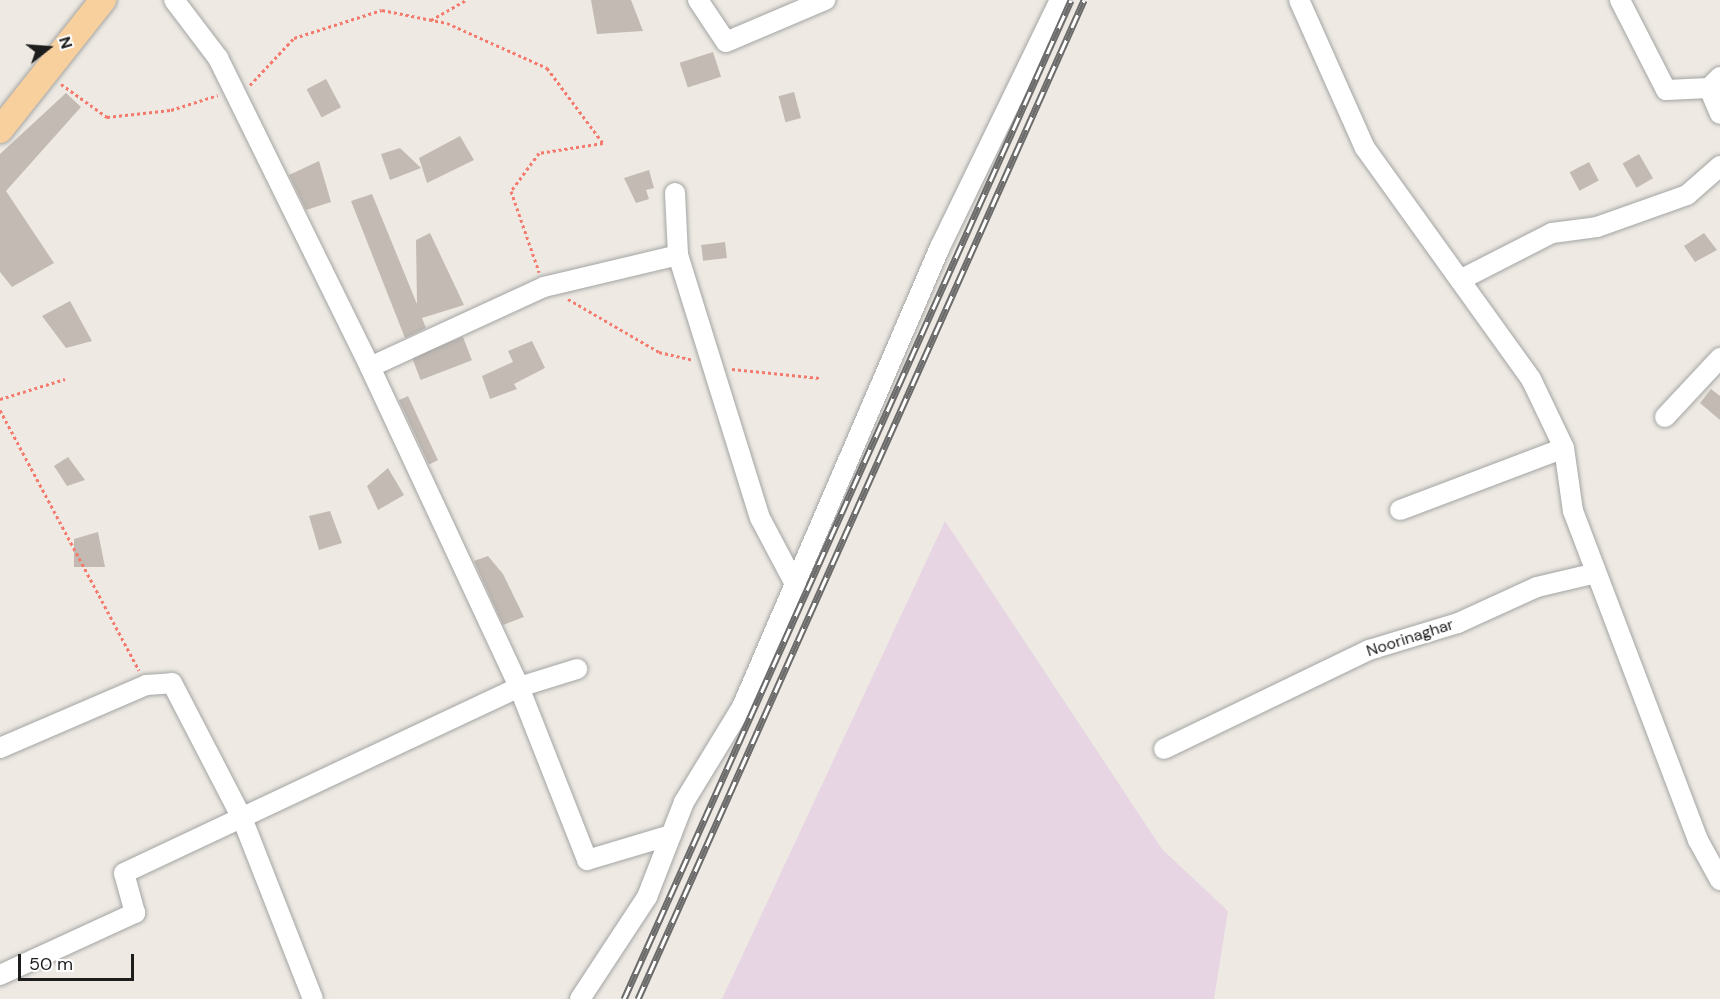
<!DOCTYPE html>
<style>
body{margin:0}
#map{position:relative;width:1720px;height:999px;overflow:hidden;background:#eeeae3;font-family:"DM Sans",sans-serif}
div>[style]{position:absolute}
.industrial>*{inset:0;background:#e7d5e4}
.building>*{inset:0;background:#c2bab3;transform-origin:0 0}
.path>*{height:3px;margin-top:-1.5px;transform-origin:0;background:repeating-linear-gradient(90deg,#f47a6e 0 3px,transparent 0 6px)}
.roads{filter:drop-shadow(0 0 2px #a4a4a4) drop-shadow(0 0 2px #a4a4a4)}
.minor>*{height:20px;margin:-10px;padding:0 10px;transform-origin:10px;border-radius:10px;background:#fff}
.major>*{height:26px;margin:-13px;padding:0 13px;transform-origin:13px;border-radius:13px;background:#f8d09e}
.rail>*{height:7px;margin-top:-3.5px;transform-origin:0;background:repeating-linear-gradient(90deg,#fff 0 14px,#6b6b6b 0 28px);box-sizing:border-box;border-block:2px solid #6b6b6b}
span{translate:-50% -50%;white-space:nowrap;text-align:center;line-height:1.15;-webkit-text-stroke:4.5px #fff;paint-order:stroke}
.street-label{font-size:16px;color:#1d1d1d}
.north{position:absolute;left:18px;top:18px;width:60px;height:60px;-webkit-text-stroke:4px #fff;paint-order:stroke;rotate:73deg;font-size:16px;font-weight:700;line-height:24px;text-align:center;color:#1d1d1d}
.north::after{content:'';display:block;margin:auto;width:21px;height:27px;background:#1d1d1d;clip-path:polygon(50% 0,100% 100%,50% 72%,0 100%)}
.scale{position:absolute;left:18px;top:954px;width:116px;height:27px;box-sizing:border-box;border:3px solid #1d1d1d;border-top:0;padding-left:8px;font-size:18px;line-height:21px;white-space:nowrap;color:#1d1d1d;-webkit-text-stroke:4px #fff;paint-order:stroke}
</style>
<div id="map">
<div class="industrial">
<div style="clip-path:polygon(945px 521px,1162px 849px,1228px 911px,1214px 999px,722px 999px)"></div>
</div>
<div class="building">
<div style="clip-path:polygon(591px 0,631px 0,643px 31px,597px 34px)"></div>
<div style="left:713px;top:52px;width:26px;height:35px;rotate:72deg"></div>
<div style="left:326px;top:79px;width:32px;height:22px;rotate:62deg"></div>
<div style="left:794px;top:92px;width:27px;height:16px;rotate:75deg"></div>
<div style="clip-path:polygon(66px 93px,81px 107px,6px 191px,54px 263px,12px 287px,0 272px,0 154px)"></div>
<div style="clip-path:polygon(460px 136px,474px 160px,427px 183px,419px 158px)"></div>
<div style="clip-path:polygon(400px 148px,421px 168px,390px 180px,381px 154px)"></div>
<div style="left:1639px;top:154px;width:28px;height:19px;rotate:60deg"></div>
<div style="clip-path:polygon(319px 161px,331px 202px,306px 210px,289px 175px)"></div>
<div style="left:1589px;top:162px;width:21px;height:22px;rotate:62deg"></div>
<div style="clip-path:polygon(649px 170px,654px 188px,646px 190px,649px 199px,636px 203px,624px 178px)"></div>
<div style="clip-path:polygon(372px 194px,417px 304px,416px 240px,430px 233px,464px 305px,422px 318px,426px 328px,405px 338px,351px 201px)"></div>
<div style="clip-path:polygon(1704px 233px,1717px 250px,1695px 262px,1684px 246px)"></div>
<div style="left:725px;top:242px;width:16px;height:24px;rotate:83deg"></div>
<div style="clip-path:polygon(70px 301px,92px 341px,66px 348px,42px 316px)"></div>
<div style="left:463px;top:337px;width:25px;height:55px;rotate:69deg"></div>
<div style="clip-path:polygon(532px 341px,545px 368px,514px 384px,517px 389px,490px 399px,482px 376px,513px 362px,508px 351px)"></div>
<div style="clip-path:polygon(1711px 389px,1720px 396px,1720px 420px,1700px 403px)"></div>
<div style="left:408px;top:396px;width:71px;height:10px;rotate:65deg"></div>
<div style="clip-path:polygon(68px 457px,85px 480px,67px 486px,54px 466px)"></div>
<div style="clip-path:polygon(388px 468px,404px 495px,378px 510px,367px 486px)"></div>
<div style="clip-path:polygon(330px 511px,342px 543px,319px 550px,309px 516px)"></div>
<div style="clip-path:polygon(98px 532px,105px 567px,74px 567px,74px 539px)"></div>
<div style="clip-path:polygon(488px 556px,503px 574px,524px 617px,503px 625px,474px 561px)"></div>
</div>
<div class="path">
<div style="left:431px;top:20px;width:40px;rotate:-29.7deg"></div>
<div style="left:61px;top:84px;width:57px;rotate:35.7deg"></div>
<div style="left:107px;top:117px;width:64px;rotate:-6.2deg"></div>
<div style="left:171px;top:110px;width:49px;rotate:-17.7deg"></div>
<div style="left:250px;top:85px;width:64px;rotate:-46.9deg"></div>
<div style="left:294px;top:38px;width:92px;rotate:-17.7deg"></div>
<div style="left:382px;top:10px;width:66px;rotate:11.3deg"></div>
<div style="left:447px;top:23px;width:110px;rotate:24.2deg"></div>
<div style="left:547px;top:68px;width:94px;rotate:53.3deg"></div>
<div style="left:603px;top:143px;width:65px;rotate:171.1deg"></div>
<div style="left:539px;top:153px;width:47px;rotate:126.4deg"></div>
<div style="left:511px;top:191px;width:86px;rotate:70.9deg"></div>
<div style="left:568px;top:299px;width:105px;rotate:30.2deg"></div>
<div style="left:659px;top:352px;width:35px;rotate:13deg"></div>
<div style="left:732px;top:369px;width:88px;rotate:5.8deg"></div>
<div style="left:0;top:399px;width:68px;rotate:-17.1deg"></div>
<div style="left:0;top:410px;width:295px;rotate:61.9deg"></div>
</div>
<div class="roads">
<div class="minor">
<div style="left:174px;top:0;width:73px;rotate:52.8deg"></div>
<div style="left:218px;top:58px;width:344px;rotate:63.8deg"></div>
<div style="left:370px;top:367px;width:353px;rotate:65deg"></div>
<div style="left:519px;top:687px;width:186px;rotate:68.5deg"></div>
<div style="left:587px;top:860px;width:88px;rotate:-16.6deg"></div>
<div style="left:698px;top:0;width:50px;rotate:56.3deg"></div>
<div style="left:726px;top:42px;width:108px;rotate:-23deg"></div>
<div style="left:1299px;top:0;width:162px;rotate:66deg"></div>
<div style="left:1365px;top:148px;width:284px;rotate:54.3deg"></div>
<div style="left:1531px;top:379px;width:76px;rotate:64.4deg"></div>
<div style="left:1564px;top:448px;width:64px;rotate:81.9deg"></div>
<div style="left:1573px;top:511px;width:352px;rotate:69.2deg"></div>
<div style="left:1698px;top:840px;width:46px;rotate:61.2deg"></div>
<div style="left:1620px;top:0;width:101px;rotate:62.9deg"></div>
<div style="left:1666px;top:90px;width:43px;rotate:-2.7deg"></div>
<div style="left:1720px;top:77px;width:16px;rotate:135deg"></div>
<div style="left:1709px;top:88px;width:28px;rotate:67deg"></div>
<div style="left:675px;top:193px;width:62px;rotate:87.2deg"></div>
<div style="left:678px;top:255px;width:275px;rotate:72.7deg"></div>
<div style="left:760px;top:518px;width:79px;rotate:62.1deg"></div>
<div style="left:1460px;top:280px;width:103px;rotate:-27.1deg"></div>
<div style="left:1552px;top:233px;width:45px;rotate:-7.6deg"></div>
<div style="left:1597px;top:227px;width:96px;rotate:-19.6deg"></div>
<div style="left:1687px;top:195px;width:44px;rotate:-41.3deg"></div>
<div style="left:370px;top:367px;width:192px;rotate:-24.7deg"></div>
<div style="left:544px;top:287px;width:138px;rotate:-13.4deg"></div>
<div style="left:1665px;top:417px;width:81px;rotate:-47deg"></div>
<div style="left:1400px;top:510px;width:175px;rotate:-20.7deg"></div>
<div style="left:0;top:748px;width:159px;rotate:-23.3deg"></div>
<div style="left:146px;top:685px;width:26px;rotate:-4deg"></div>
<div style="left:172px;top:683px;width:152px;rotate:62.6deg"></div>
<div style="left:242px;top:818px;width:194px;rotate:68.6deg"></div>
<div style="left:1164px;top:749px;width:228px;rotate:-25.8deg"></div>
<div style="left:1369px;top:650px;width:93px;rotate:-16.9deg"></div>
<div style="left:1458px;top:623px;width:87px;rotate:-24.5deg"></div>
<div style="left:1537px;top:587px;width:61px;rotate:-13.3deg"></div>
<div style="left:0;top:975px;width:149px;rotate:-24.7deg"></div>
<div style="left:135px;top:913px;width:41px;rotate:-105.4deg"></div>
<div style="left:124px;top:873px;width:437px;rotate:-25.2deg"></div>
<div style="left:519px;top:687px;width:61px;rotate:-17.2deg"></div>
<div style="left:580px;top:999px;width:122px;rotate:-56.7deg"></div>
<div style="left:647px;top:897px;width:102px;rotate:-68.7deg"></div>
<div style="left:684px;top:802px;width:111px;rotate:-58.6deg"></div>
<div style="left:742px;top:707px;width:501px;rotate:-66.71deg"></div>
<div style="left:940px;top:247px;width:275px;rotate:-64.1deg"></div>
</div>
<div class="major">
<div style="left:0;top:130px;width:166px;rotate:-51.6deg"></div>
</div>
</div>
<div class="rail">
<div style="left:624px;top:999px;width:1094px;rotate:-65.89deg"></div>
<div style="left:638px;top:999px;width:1094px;rotate:-65.94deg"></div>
</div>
<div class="street-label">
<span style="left:1410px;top:638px;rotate:-18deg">Noorinaghar</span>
</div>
<div class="north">N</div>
<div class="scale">50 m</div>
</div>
